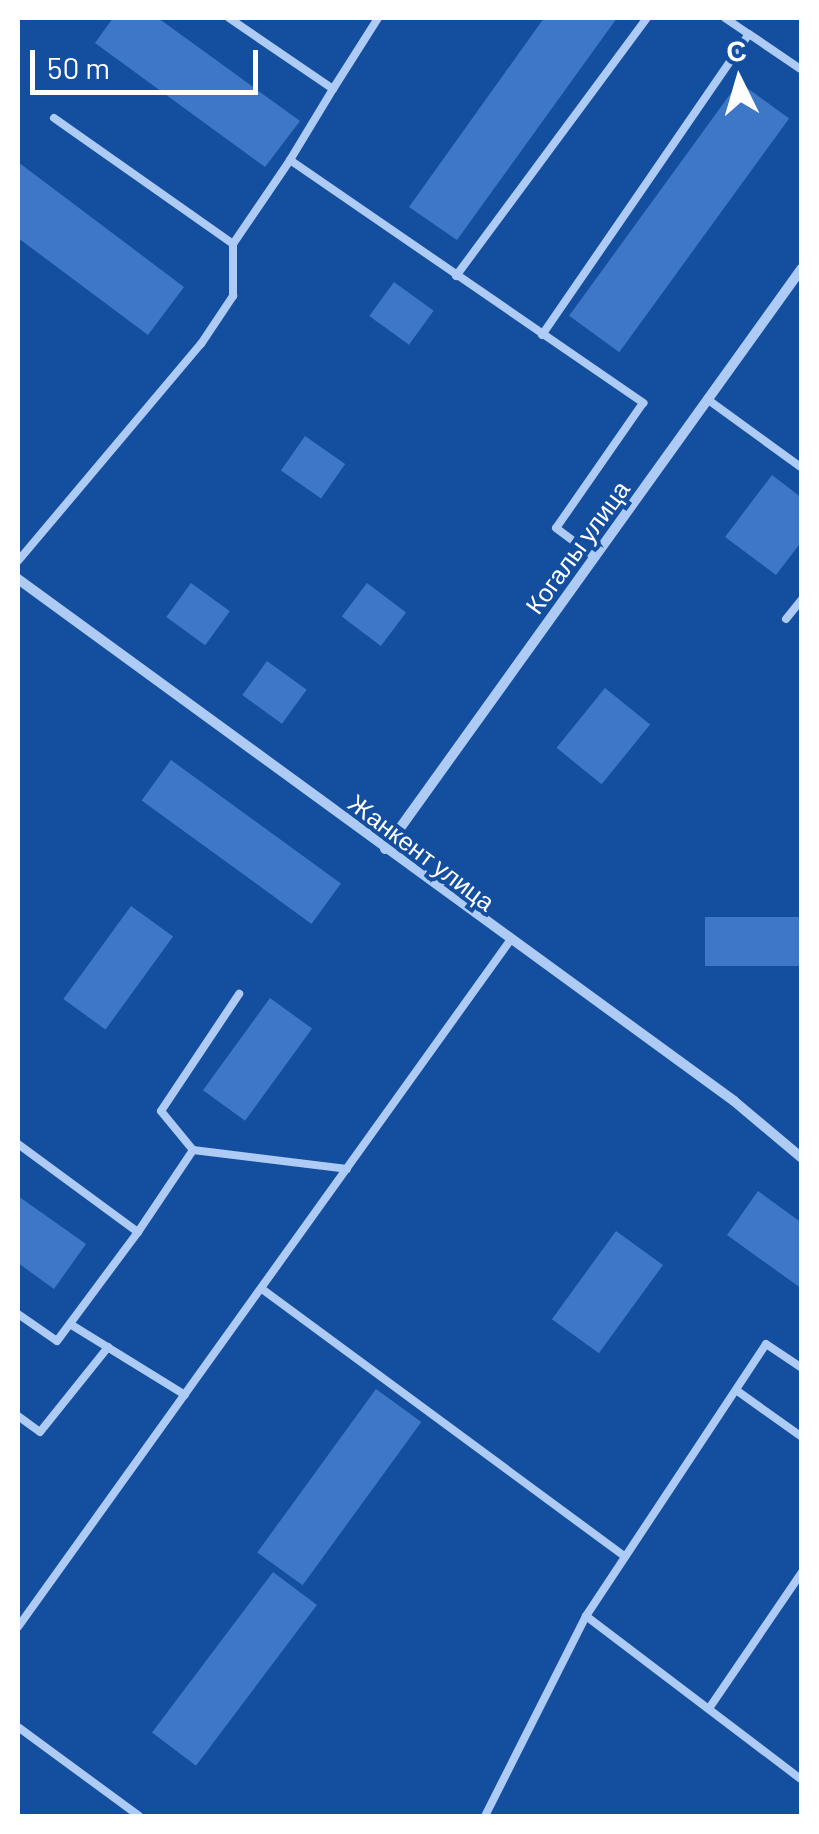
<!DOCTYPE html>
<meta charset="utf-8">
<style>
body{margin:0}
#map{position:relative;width:819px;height:1834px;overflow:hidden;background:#144e9f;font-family:Barlow,sans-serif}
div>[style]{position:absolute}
.building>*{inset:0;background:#3d77c6;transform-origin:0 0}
.service>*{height:8px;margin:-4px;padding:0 4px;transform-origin:4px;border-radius:4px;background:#adcbf4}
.minor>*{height:10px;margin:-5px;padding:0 5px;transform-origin:5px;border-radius:5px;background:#adcbf4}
span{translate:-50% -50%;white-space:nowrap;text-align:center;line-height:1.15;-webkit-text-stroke:8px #144e9f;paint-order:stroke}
.street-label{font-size:25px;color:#fff}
.frame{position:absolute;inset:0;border:20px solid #fff;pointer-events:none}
.north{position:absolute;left:689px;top:30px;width:100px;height:100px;-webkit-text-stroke:8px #144e9f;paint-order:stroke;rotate:355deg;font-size:28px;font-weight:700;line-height:40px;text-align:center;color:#fff}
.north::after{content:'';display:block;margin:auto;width:35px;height:45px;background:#fff;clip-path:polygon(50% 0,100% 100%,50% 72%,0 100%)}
.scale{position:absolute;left:30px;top:50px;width:228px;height:45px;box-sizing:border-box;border:5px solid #fff;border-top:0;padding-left:12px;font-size:30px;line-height:35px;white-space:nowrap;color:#fff;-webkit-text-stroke:8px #144e9f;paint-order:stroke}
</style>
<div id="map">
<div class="building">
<div style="clip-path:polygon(113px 18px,158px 18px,300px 121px,265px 167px,95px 43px)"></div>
<div style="clip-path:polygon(544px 18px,617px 18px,457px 240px,409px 207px)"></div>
<div style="left:739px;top:82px;width:62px;height:289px;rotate:36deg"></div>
<div style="clip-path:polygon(18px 162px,184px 287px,148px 335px,18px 238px)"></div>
<div style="left:394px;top:282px;width:49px;height:42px;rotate:36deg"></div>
<div style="left:305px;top:436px;width:49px;height:42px;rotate:35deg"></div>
<div style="clip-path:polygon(772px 475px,802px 498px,802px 541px,776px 575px,725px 537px)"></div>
<div style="left:191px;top:583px;width:48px;height:42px;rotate:36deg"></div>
<div style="left:367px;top:583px;width:49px;height:42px;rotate:37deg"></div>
<div style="left:267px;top:661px;width:49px;height:42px;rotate:36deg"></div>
<div style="left:605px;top:688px;width:58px;height:77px;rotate:39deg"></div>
<div style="left:171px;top:760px;width:210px;height:50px;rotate:36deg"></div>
<div style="left:131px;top:906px;width:52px;height:115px;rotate:36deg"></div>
<div style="left:802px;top:917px;width:49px;height:97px;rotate:90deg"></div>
<div style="left:270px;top:998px;width:52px;height:114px;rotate:36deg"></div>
<div style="clip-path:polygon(758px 1191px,802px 1223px,802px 1289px,727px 1235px)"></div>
<div style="clip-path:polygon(18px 1196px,86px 1244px,54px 1289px,18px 1263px)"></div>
<div style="left:616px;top:1231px;width:58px;height:109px;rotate:36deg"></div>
<div style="left:376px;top:1389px;width:56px;height:202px;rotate:36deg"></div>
<div style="left:273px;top:1572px;width:55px;height:201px;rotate:37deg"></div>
</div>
<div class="service">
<div style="left:229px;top:18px;width:126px;rotate:34.3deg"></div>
<div style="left:333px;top:89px;width:83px;rotate:121.2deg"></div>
<div style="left:725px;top:18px;width:29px;rotate:34deg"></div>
<div style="left:333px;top:89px;width:84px;rotate:-57.6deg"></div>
<div style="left:54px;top:118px;width:219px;rotate:35.1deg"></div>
<div style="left:233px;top:244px;width:102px;rotate:-55.8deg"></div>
<div style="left:290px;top:160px;width:429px;rotate:34.5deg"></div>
<div style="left:643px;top:403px;width:152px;rotate:124.8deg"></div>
<div style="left:556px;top:528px;width:49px;rotate:36.6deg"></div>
<div style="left:456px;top:276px;width:321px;rotate:-53.5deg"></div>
<div style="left:542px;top:335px;width:365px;rotate:-55.5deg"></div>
<div style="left:749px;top:34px;width:64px;rotate:34.2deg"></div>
<div style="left:707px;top:399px;width:117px;rotate:36deg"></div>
<div style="left:18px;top:561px;width:284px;rotate:-49.9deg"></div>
<div style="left:201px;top:344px;width:58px;rotate:-56.3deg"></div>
<div style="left:233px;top:296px;width:52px;rotate:-90deg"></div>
<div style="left:786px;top:619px;width:26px;rotate:-51deg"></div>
<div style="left:18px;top:1144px;width:149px;rotate:36.3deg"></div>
<div style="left:193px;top:1150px;width:155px;rotate:7deg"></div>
<div style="left:262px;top:1289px;width:451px;rotate:36.4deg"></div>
<div style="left:18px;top:1314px;width:47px;rotate:34.7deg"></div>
<div style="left:57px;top:1341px;width:136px;rotate:-53.4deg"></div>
<div style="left:138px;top:1232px;width:99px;rotate:-56.1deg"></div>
<div style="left:193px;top:1150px;width:50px;rotate:-129.4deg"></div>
<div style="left:161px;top:1111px;width:141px;rotate:-56.3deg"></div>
<div style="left:70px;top:1324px;width:135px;rotate:31.7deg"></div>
<div style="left:736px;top:1390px;width:81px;rotate:35.5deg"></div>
<div style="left:18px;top:1416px;width:27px;rotate:36deg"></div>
<div style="left:40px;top:1432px;width:109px;rotate:-51.3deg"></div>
<div style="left:586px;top:1616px;width:271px;rotate:37.2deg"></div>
<div style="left:18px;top:1627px;width:843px;rotate:-54.37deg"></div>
<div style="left:710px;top:1707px;width:163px;rotate:-55.7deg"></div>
<div style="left:18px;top:1727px;width:150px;rotate:36.3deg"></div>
<div style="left:485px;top:1816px;width:224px;rotate:-63.2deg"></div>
<div style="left:586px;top:1616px;width:326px;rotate:-56.5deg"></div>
<div style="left:766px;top:1344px;width:43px;rotate:33.7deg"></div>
</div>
<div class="minor">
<div style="left:18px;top:579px;width:886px;rotate:36.09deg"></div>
<div style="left:734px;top:1101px;width:89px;rotate:40deg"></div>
<div style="left:385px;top:849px;width:715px;rotate:-54.33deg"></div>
</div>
<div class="street-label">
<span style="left:577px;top:547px;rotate:-54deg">Когалы улица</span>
<span style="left:422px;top:852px;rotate:37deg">Жанкент улица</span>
</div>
<div class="frame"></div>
<div class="north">С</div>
<div class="scale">50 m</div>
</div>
